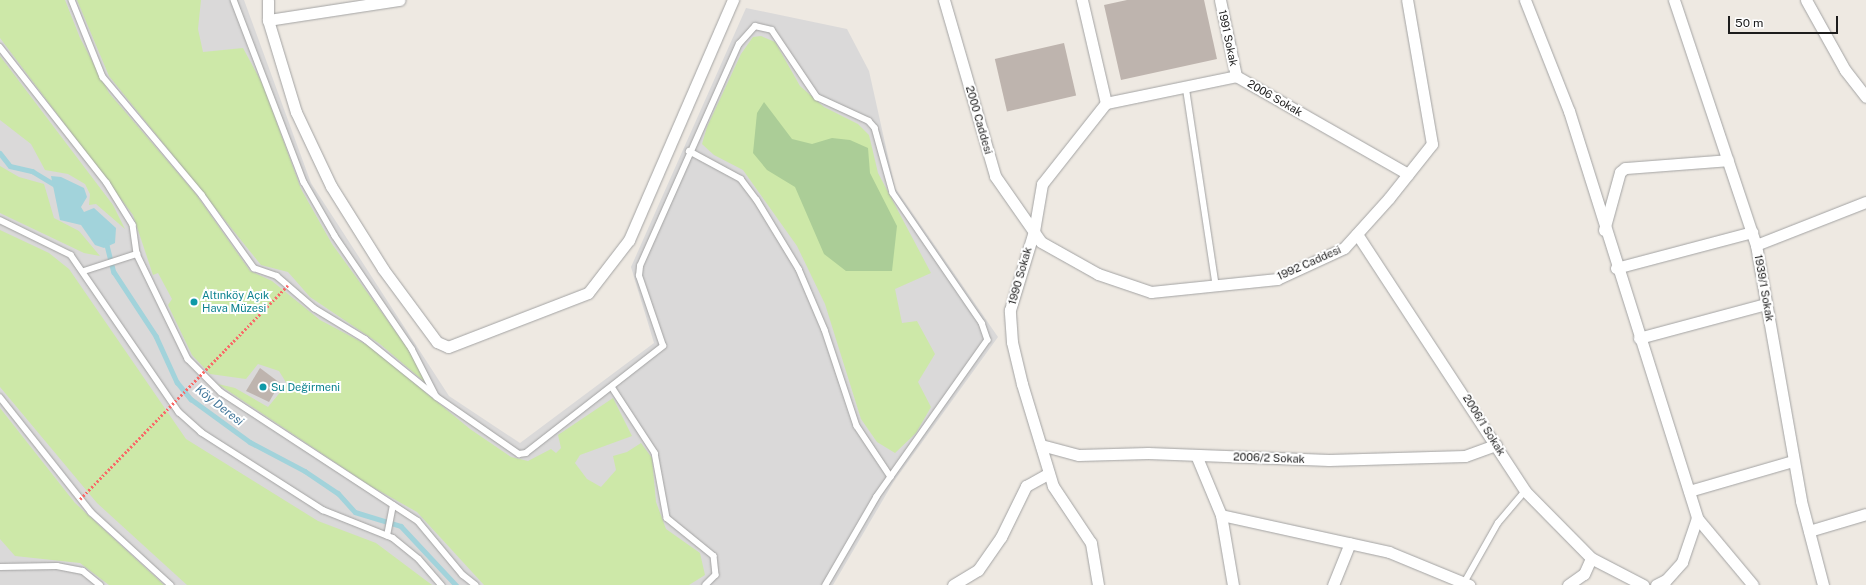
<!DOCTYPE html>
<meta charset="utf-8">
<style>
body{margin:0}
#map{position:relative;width:1866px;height:585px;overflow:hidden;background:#eee9e2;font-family:"Public Sans",sans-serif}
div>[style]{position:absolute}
.residential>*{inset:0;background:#dad9d9}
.grass>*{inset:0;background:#cde8a8}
.forest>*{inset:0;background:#abcd97}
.water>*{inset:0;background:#a2d3db}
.stream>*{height:4.5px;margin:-2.25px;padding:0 2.25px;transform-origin:2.25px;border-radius:2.25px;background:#a2d3db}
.building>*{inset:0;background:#beb4ae;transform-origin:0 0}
.roads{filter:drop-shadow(0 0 1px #a3a3a3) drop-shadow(0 0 1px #a3a3a3)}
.lane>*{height:5.5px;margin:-2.75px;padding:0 2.75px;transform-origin:2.75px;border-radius:2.75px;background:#fff}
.street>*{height:11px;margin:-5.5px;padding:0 5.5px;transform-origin:5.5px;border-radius:5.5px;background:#fff}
.path-bridge>*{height:2.5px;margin-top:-1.25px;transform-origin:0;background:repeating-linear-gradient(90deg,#f86a68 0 2px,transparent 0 4px)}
.dots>*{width:11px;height:11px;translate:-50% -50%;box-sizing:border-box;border:2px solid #fff;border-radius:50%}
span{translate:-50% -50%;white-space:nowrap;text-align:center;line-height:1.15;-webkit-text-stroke:4px #fff;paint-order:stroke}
.street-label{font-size:11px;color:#1c1c1c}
.culture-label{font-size:11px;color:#0d838f}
.left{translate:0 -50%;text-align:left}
.water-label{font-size:12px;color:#44789b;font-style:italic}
.scale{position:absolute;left:1728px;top:16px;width:110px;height:18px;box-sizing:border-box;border:2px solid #1c1c1c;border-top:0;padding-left:5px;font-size:12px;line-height:14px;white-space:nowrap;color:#1c1c1c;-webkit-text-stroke:3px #fff;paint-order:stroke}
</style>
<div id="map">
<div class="residential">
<div style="clip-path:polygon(0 0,244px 0,311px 183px,449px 396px,520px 443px,654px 343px,631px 267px,746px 8px,847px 29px,869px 71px,895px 188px,998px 337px,894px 481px,833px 585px,0 585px)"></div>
</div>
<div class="grass">
<div style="clip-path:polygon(0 0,65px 0,80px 38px,109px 93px,195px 193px,250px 271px,272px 281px,320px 320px,369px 346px,470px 429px,511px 457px,528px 461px,551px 449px,556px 453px,561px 448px,558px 435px,613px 398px,632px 436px,580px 455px,575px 463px,587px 479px,601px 487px,616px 470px,613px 456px,627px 452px,641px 443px,652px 458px,656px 502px,666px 529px,700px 553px,705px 575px,689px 585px,484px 585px,417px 512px,369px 485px,218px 384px,235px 388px,268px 407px,287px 384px,279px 371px,258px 364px,246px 379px,210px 374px,192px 355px,168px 305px,172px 299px,158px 273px,153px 275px,133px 215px,0 38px)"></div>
<div style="clip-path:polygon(77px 0,201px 0,198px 29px,203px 52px,243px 48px,263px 85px,301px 189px,332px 244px,417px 361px,427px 384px,380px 344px,310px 297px,288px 272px,261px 265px,109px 76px)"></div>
<div style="clip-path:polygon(761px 36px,775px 42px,800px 86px,824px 107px,858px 124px,869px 135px,878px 173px,931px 273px,895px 289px,902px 323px,917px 321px,935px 354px,918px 382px,931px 407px,916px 433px,895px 453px,877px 442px,861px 419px,825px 304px,797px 246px,743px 170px,714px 155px,702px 144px,707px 127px,741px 54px,753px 37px)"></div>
<div style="clip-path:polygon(0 56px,113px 205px,125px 229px,96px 204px,89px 205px,90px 194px,85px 184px,68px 174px,45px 170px,31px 144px,0 120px)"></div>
<div style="clip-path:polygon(0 166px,19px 177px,44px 184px,54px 218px,79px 231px,100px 256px,84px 253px,0 213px)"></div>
<div style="clip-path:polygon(0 230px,49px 253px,69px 269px,186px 439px,318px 521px,376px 543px,432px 585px,187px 585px,97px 503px,0 387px)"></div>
<div style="clip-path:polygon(0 408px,75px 503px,164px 585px,109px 585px,80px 563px,15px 556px,0 539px)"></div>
</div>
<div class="forest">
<div style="clip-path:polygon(764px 102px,792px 139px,812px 144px,832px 138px,850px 140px,868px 148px,870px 173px,897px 226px,892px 271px,846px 271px,824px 254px,795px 187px,767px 170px,753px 153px,757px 113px)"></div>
</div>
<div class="water">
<div style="clip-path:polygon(51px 176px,61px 177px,84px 188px,87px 197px,81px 207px,84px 212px,94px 208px,116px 228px,115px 243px,104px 248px,95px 245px,81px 225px,60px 220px)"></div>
</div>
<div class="stream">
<div style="left:0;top:153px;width:16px;rotate:52deg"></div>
<div style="left:10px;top:166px;width:23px;rotate:13deg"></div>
<div style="left:32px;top:171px;width:26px;rotate:31deg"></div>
<div style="left:106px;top:241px;width:32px;rotate:76deg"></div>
<div style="left:114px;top:272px;width:77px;rotate:56.7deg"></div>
<div style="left:156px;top:336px;width:51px;rotate:65.5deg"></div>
<div style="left:177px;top:382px;width:22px;rotate:51deg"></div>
<div style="left:191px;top:399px;width:73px;rotate:36.1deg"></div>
<div style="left:250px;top:442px;width:62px;rotate:27.8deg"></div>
<div style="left:305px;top:471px;width:40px;rotate:34deg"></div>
<div style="left:338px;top:493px;width:25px;rotate:48deg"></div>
<div style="left:355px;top:512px;width:48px;rotate:16.9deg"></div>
<div style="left:401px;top:526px;width:81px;rotate:47deg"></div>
</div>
<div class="building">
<div style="clip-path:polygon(1127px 0,1204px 0,1217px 59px,1121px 80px,1104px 5px)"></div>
<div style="left:1064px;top:43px;width:54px;height:71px;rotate:77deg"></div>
<div style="clip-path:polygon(260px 368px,280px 383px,269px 402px,246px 391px)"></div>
</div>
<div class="roads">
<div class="lane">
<div style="left:72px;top:0;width:83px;rotate:68.1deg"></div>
<div style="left:103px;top:77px;width:154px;rotate:50deg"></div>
<div style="left:202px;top:195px;width:90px;rotate:54.5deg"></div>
<div style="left:254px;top:268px;width:24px;rotate:19deg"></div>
<div style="left:277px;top:276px;width:49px;rotate:40.9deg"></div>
<div style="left:314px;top:308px;width:60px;rotate:31.3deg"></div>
<div style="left:365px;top:339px;width:92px;rotate:38.9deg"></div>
<div style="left:437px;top:397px;width:100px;rotate:34.8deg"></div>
<div style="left:519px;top:454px;width:7px;rotate:-8deg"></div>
<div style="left:526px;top:453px;width:174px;rotate:-38deg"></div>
<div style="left:663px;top:346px;width:74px;rotate:-108.9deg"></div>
<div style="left:639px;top:276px;width:10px;rotate:-84deg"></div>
<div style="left:640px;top:266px;width:243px;rotate:-66deg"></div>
<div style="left:739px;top:44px;width:24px;rotate:-48deg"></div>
<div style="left:755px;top:26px;width:17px;rotate:13deg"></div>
<div style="left:772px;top:30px;width:81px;rotate:56.1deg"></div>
<div style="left:817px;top:97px;width:57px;rotate:24.8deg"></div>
<div style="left:869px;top:121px;width:9px;rotate:49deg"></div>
<div style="left:875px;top:128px;width:67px;rotate:74.5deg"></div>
<div style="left:893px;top:193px;width:158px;rotate:55.6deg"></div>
<div style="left:982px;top:323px;width:18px;rotate:71deg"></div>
<div style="left:988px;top:340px;width:192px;rotate:125.3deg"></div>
<div style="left:877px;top:497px;width:102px;rotate:120.1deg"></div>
<div style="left:234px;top:0;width:195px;rotate:69deg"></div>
<div style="left:304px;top:182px;width:62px;rotate:60.1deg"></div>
<div style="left:335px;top:236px;width:137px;rotate:55.7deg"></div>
<div style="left:412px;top:349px;width:53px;rotate:62.9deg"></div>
<div style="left:0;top:47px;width:173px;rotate:51.8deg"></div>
<div style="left:107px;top:183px;width:49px;rotate:58.2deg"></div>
<div style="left:133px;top:225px;width:29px;rotate:82deg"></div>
<div style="left:137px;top:254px;width:117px;rotate:64.1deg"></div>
<div style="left:188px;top:359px;width:47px;rotate:45deg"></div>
<div style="left:221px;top:392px;width:235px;rotate:33.2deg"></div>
<div style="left:418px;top:521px;width:70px;rotate:50.2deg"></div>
<div style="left:463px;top:575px;width:16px;rotate:38deg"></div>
<div style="left:1186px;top:86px;width:201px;rotate:81.4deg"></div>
<div style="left:689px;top:151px;width:59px;rotate:28.3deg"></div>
<div style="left:741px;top:179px;width:26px;rotate:53deg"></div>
<div style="left:757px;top:200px;width:81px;rotate:58.7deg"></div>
<div style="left:799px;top:269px;width:66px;rotate:66.9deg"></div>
<div style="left:825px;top:330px;width:101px;rotate:71.6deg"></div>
<div style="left:857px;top:426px;width:61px;rotate:56.3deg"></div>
<div style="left:0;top:220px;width:79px;rotate:26.2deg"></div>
<div style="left:71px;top:255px;width:191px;rotate:55.5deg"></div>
<div style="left:179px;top:412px;width:30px;rotate:42deg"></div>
<div style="left:201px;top:432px;width:145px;rotate:32.6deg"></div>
<div style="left:323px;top:510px;width:75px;rotate:21.8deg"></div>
<div style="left:393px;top:538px;width:33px;rotate:39deg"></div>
<div style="left:419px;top:559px;width:35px;rotate:49deg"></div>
<div style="left:84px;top:271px;width:56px;rotate:-17.8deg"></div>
<div style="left:612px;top:387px;width:79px;rotate:56.9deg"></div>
<div style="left:655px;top:453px;width:66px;rotate:79.5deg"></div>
<div style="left:667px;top:518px;width:60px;rotate:39deg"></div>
<div style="left:714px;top:556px;width:19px;rotate:84deg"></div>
<div style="left:716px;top:575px;width:14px;rotate:135deg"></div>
<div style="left:0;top:397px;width:147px;rotate:51.6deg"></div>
<div style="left:91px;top:512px;width:108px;rotate:42.4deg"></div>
<div style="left:387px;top:536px;width:31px;rotate:-79deg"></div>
<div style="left:0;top:567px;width:57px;rotate:-1deg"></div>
<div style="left:57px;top:566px;width:26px;rotate:11deg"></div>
<div style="left:83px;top:571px;width:22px;rotate:39deg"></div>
<div style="left:1464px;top:583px;width:69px;rotate:-60.5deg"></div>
<div style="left:1498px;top:523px;width:42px;rotate:-49.8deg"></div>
</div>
<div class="street">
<div style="left:268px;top:0;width:20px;rotate:90deg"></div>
<div style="left:268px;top:20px;width:96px;rotate:73.1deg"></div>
<div style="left:296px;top:112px;width:82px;rotate:64.7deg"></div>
<div style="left:331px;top:186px;width:98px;rotate:57.9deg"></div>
<div style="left:383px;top:269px;width:91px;rotate:53.5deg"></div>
<div style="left:437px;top:342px;width:12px;rotate:24deg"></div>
<div style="left:448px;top:347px;width:150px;rotate:-21.1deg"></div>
<div style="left:588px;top:293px;width:67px;rotate:-52.3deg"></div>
<div style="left:629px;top:240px;width:262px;rotate:-66.6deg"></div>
<div style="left:944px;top:0;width:183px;rotate:73.8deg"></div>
<div style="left:995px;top:176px;width:80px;rotate:55.1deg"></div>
<div style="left:1041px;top:242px;width:65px;rotate:29.3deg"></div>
<div style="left:1098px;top:274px;width:56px;rotate:18.8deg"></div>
<div style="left:1151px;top:292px;width:127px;rotate:-5.9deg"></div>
<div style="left:1277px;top:279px;width:74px;rotate:-24.8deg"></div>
<div style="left:1344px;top:248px;width:67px;rotate:-48deg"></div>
<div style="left:1389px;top:198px;width:69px;rotate:-51.5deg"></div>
<div style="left:1432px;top:144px;width:146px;rotate:-99.8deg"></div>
<div style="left:1082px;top:0;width:106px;rotate:76.9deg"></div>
<div style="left:1220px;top:0;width:78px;rotate:78.1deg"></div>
<div style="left:1525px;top:0;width:119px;rotate:68.4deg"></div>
<div style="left:1569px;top:111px;width:427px;rotate:72.5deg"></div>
<div style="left:1697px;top:518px;width:87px;rotate:50.1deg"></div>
<div style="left:1674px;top:0;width:258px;rotate:71.5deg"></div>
<div style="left:1756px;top:245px;width:260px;rotate:80deg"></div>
<div style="left:1801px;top:501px;width:87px;rotate:75.3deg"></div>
<div style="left:1806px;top:0;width:80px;rotate:60.9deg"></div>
<div style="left:1845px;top:70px;width:34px;rotate:52deg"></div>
<div style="left:268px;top:20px;width:133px;rotate:-8.7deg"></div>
<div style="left:1106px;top:103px;width:133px;rotate:-11.7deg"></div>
<div style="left:1236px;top:76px;width:198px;rotate:29.7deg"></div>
<div style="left:1604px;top:230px;width:60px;rotate:-74.6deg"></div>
<div style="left:1620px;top:172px;width:6px;rotate:-39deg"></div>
<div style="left:1625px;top:168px;width:103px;rotate:-4.4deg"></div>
<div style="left:1357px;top:234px;width:307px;rotate:56.8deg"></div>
<div style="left:1525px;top:491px;width:94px;rotate:45.4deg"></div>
<div style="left:1591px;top:558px;width:59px;rotate:27.4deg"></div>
<div style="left:1756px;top:245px;width:118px;rotate:-21.4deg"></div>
<div style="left:1616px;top:268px;width:141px;rotate:-14.8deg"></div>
<div style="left:1639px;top:338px;width:131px;rotate:-15deg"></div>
<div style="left:1041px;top:445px;width:39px;rotate:15deg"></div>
<div style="left:1079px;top:455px;width:69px;rotate:-1.7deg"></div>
<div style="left:1148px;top:453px;width:181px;rotate:2.2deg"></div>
<div style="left:1329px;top:460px;width:136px;rotate:-1.7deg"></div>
<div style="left:1465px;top:456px;width:33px;rotate:-20deg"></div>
<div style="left:1196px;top:455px;width:65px;rotate:67.4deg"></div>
<div style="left:1221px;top:515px;width:71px;rotate:80.3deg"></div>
<div style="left:1689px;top:491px;width:108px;rotate:-16.1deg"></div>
<div style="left:1221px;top:515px;width:172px;rotate:12.4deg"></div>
<div style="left:1389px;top:552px;width:87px;rotate:22.4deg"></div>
<div style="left:1809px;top:531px;width:59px;rotate:-16.6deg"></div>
<div style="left:953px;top:585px;width:29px;rotate:-31deg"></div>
<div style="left:978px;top:570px;width:40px;rotate:-55.1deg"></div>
<div style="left:1001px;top:537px;width:57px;rotate:-63.9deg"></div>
<div style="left:1026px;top:486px;width:26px;rotate:-29deg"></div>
<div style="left:1098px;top:585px;width:43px;rotate:-99.5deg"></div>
<div style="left:1091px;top:543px;width:69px;rotate:-123.7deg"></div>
<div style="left:1053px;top:486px;width:107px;rotate:-106.9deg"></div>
<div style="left:1022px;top:384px;width:43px;rotate:-103.4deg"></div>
<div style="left:1012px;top:342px;width:32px;rotate:-94deg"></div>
<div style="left:1010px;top:310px;width:83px;rotate:-73.1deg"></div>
<div style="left:1034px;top:231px;width:48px;rotate:-80.3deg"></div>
<div style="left:1042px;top:184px;width:103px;rotate:-51.7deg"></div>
<div style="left:1333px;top:585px;width:45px;rotate:-68deg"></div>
<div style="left:1568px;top:585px;width:19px;rotate:-35deg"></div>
<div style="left:1584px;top:574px;width:17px;rotate:-66deg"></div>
<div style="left:1656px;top:585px;width:11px;rotate:-27deg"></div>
<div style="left:1666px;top:580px;width:24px;rotate:-48deg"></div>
<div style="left:1682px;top:562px;width:46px;rotate:-71.2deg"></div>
</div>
</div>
<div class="path-bridge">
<div style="left:80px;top:499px;width:298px;rotate:-45.8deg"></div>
</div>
<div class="dots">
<div style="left:194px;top:302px;background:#0f9aa8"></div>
<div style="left:263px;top:387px;background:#0f9aa8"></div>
</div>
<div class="street-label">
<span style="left:1228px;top:38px;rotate:78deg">1991 Sokak</span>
<span style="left:1275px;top:98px;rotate:30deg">2006 Sokak</span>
<span style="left:979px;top:120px;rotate:74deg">2000 Caddesi</span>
<span style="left:1309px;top:263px;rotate:-24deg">1992 Caddesi</span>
<span style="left:1020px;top:276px;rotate:-74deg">1990 Sokak</span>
<span style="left:1764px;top:288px;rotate:80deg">1939/1 Sokak</span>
<span style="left:1484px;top:425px;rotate:58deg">2006/1 Sokak</span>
<span style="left:1269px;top:458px;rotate:2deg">2006/2 Sokak</span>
</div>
<div class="culture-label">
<span class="left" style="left:202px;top:302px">Altınköy Açık<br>Hava Müzesi</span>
<span class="left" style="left:271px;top:387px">Su Değirmeni</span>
</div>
<div class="water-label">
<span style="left:219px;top:406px;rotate:38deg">Köy Deresi</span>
</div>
<div class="scale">50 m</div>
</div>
